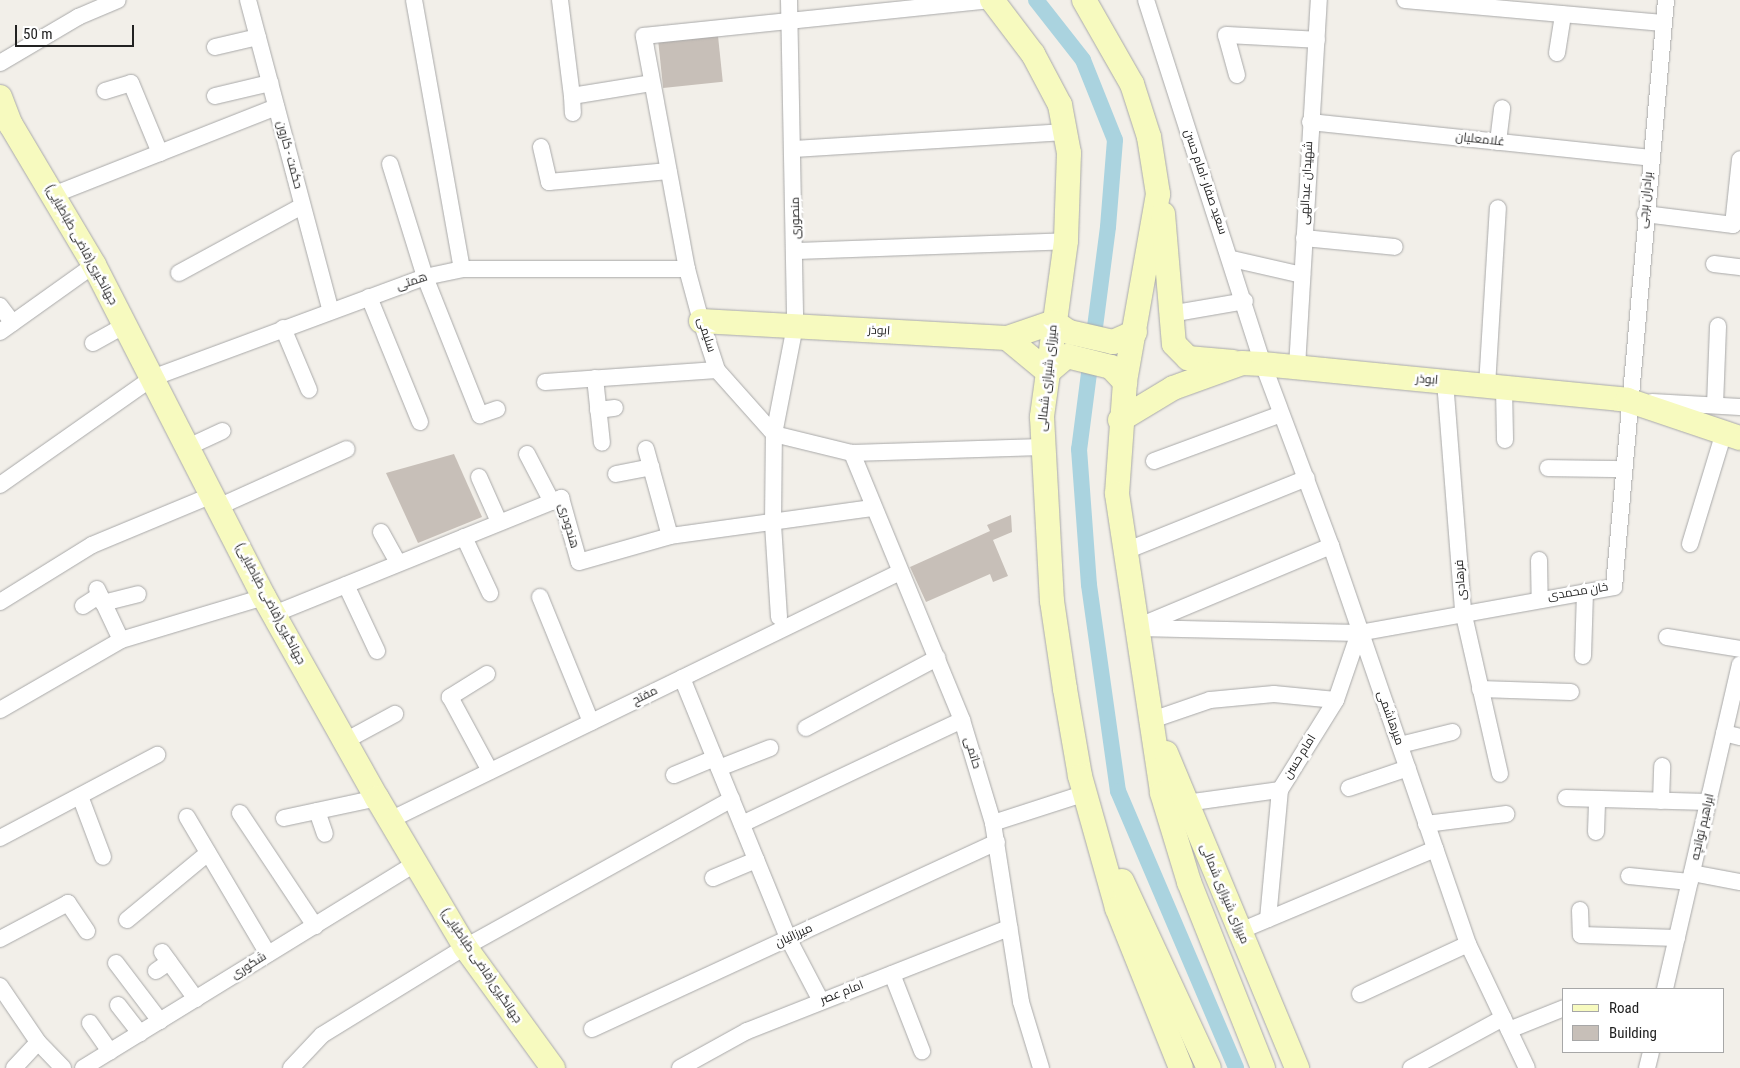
<!DOCTYPE html>
<meta charset="utf-8">
<style>
body{margin:0}
#map{position:relative;width:1740px;height:1068px;overflow:hidden;background:#f2efe9;font-family:"Roboto Condensed",Cairo,sans-serif}
div>[style]{position:absolute}
.canal>*{height:16px;margin:-8px;padding:0 8px;transform-origin:8px;border-radius:8px;background:#aad3df}
.building>*{inset:0;background:#c7bfb8;transform-origin:0 0}
.roads{filter:drop-shadow(0 0 1px #a9a9a9) drop-shadow(0 0 1px #a9a9a9)}
.street>*{height:16px;margin:-8px;padding:0 8px;transform-origin:8px;border-radius:8px;background:#fff}
.secondary>*{height:24px;margin:-12px;padding:0 12px;transform-origin:12px;border-radius:12px;background:#f7fabf}
span{translate:-50% -50%;white-space:nowrap;text-align:center;line-height:1.15;-webkit-text-stroke:5px #fff;paint-order:stroke}
.street-label{font-size:12px;color:#222}
.legend{position:absolute;left:1562px;top:988px;width:162px;height:65px;box-sizing:border-box;background:#fff;border:1px solid #a7a7a7;margin:0;padding:6px 9px;list-style:none;font-size:15px;color:#222}
.legend li{display:flex;align-items:center;gap:10px;height:25px}
.legend b{width:25px;border:1px solid #a7a7a7}
.scale{position:absolute;left:15px;top:25px;width:119px;height:22px;box-sizing:border-box;border:2px solid #222;border-top:0;padding-left:6px;font-size:15px;line-height:18px;white-space:nowrap;color:#222;-webkit-text-stroke:4px #fff;paint-order:stroke}
</style>
<div id="map">
<div class="canal">
<div style="left:1036px;top:0;width:76px;rotate:51.9deg"></div>
<div style="left:1083px;top:60px;width:86px;rotate:68.2deg"></div>
<div style="left:1115px;top:140px;width:87px;rotate:94.6deg"></div>
<div style="left:1108px;top:227px;width:224px;rotate:97.4deg"></div>
<div style="left:1079px;top:449px;width:136px;rotate:85.8deg"></div>
<div style="left:1089px;top:585px;width:208px;rotate:82deg"></div>
<div style="left:1118px;top:791px;width:301px;rotate:66.9deg"></div>
</div>
<div class="building">
<div style="left:718px;top:36px;width:46px;height:60px;rotate:84deg"></div>
<div style="clip-path:polygon(454px 454px,482px 517px,418px 543px,386px 473px)"></div>
<div style="clip-path:polygon(1011px 515px,1012px 532px,993px 540px,1008px 576px,993px 582px,990px 574px,926px 602px,910px 567px,990px 531px,987px 525px)"></div>
</div>
<div class="roads">
<div class="street">
<div style="left:248px;top:0;width:322px;rotate:75.1deg"></div>
<div style="left:414px;top:0;width:273px;rotate:79.9deg"></div>
<div style="left:560px;top:0;width:97px;rotate:82.9deg"></div>
<div style="left:572px;top:96px;width:80px;rotate:-9.3deg"></div>
<div style="left:789px;top:0;width:326px;rotate:88.9deg"></div>
<div style="left:795px;top:326px;width:110px;rotate:101deg"></div>
<div style="left:774px;top:434px;width:80px;rotate:13.7deg"></div>
<div style="left:852px;top:453px;width:190px;rotate:-1.8deg"></div>
<div style="left:1146px;top:0;width:382px;rotate:72.2deg"></div>
<div style="left:1263px;top:364px;width:194px;rotate:69.5deg"></div>
<div style="left:1331px;top:546px;width:421px;rotate:71deg"></div>
<div style="left:1468px;top:944px;width:137px;rotate:64.6deg"></div>
<div style="left:1405px;top:0;width:259px;rotate:5.1deg"></div>
<div style="left:215px;top:47px;width:44px;rotate:-13.1deg"></div>
<div style="left:1557px;top:53px;width:39px;rotate:-81deg"></div>
<div style="left:0;top:63px;width:91px;rotate:-30.5deg"></div>
<div style="left:78px;top:17px;width:43px;rotate:-23deg"></div>
<div style="left:1237px;top:75px;width:41px;rotate:-105.4deg"></div>
<div style="left:1226px;top:35px;width:91px;rotate:3.1deg"></div>
<div style="left:105px;top:91px;width:27px;rotate:-17deg"></div>
<div style="left:131px;top:83px;width:76px;rotate:67.5deg"></div>
<div style="left:215px;top:96px;width:57px;rotate:-13.3deg"></div>
<div style="left:572px;top:96px;width:17px;rotate:87deg"></div>
<div style="left:1310px;top:122px;width:343px;rotate:6deg"></div>
<div style="left:1498px;top:142px;width:34px;rotate:-83deg"></div>
<div style="left:541px;top:147px;width:36px;rotate:77deg"></div>
<div style="left:549px;top:182px;width:120px;rotate:-5.3deg"></div>
<div style="left:794px;top:149px;width:272px;rotate:-3.6deg"></div>
<div style="left:390px;top:164px;width:118px;rotate:72.8deg"></div>
<div style="left:425px;top:277px;width:149px;rotate:68.3deg"></div>
<div style="left:480px;top:415px;width:18px;rotate:-19deg"></div>
<div style="left:53px;top:195px;width:240px;rotate:-21.5deg"></div>
<div style="left:1645px;top:214px;width:89px;rotate:7.1deg"></div>
<div style="left:1733px;top:225px;width:66px;rotate:-83.9deg"></div>
<div style="left:1304px;top:238px;width:91px;rotate:5.6deg"></div>
<div style="left:797px;top:251px;width:269px;rotate:-2.1deg"></div>
<div style="left:1232px;top:259px;width:72px;rotate:12.9deg"></div>
<div style="left:1714px;top:264px;width:26px;rotate:7deg"></div>
<div style="left:179px;top:273px;width:140px;rotate:-28.6deg"></div>
<div style="left:369px;top:297px;width:135px;rotate:67.8deg"></div>
<div style="left:0;top:306px;width:21px;rotate:53deg"></div>
<div style="left:1170px;top:314px;width:76px;rotate:-9.8deg"></div>
<div style="left:283px;top:328px;width:67px;rotate:67.2deg"></div>
<div style="left:0;top:332px;width:115px;rotate:-35.5deg"></div>
<div style="left:93px;top:343px;width:37px;rotate:-29deg"></div>
<div style="left:1297px;top:367px;width:368px;rotate:-86.6deg"></div>
<div style="left:595px;top:378px;width:65px;rotate:83.9deg"></div>
<div style="left:1445px;top:381px;width:231px;rotate:85.5deg"></div>
<div style="left:1463px;top:611px;width:167px;rotate:77.2deg"></div>
<div style="left:545px;top:382px;width:172px;rotate:-4deg"></div>
<div style="left:1487px;top:386px;width:178px;rotate:-86.5deg"></div>
<div style="left:1504px;top:387px;width:53px;rotate:88.9deg"></div>
<div style="left:1652px;top:402px;width:88px;rotate:3.3deg"></div>
<div style="left:1715px;top:405px;width:79px;rotate:-87.8deg"></div>
<div style="left:598px;top:410px;width:17px;rotate:-7deg"></div>
<div style="left:188px;top:447px;width:38px;rotate:-25deg"></div>
<div style="left:646px;top:449px;width:90px;rotate:74.6deg"></div>
<div style="left:852px;top:453px;width:289px;rotate:67.6deg"></div>
<div style="left:962px;top:720px;width:108px;rotate:73.2deg"></div>
<div style="left:993px;top:823px;width:181px;rotate:81.1deg"></div>
<div style="left:1021px;top:1002px;width:69px;rotate:73.1deg"></div>
<div style="left:527px;top:454px;width:54px;rotate:62.5deg"></div>
<div style="left:1154px;top:461px;width:135px;rotate:-20.3deg"></div>
<div style="left:1548px;top:468px;width:74px;rotate:0.8deg"></div>
<div style="left:616px;top:474px;width:36px;rotate:-11deg"></div>
<div style="left:479px;top:477px;width:49px;rotate:66deg"></div>
<div style="left:0;top:485px;width:186px;rotate:-35.1deg"></div>
<div style="left:152px;top:378px;width:291px;rotate:-20.3deg"></div>
<div style="left:425px;top:277px;width:38px;rotate:-12deg"></div>
<div style="left:462px;top:269px;width:225px"></div>
<div style="left:218px;top:507px;width:141px;rotate:-24.2deg"></div>
<div style="left:381px;top:532px;width:35px;rotate:61deg"></div>
<div style="left:464px;top:537px;width:62px;rotate:65.1deg"></div>
<div style="left:1690px;top:544px;width:117px;rotate:-73.1deg"></div>
<div style="left:1123px;top:552px;width:198px;rotate:-21.9deg"></div>
<div style="left:1539px;top:560px;width:39px;rotate:89deg"></div>
<div style="left:346px;top:585px;width:73px;rotate:64.8deg"></div>
<div style="left:97px;top:589px;width:56px;rotate:64.8deg"></div>
<div style="left:540px;top:597px;width:135px;rotate:67.8deg"></div>
<div style="left:0;top:602px;width:108px;rotate:-31.8deg"></div>
<div style="left:92px;top:545px;width:130px;rotate:-22.6deg"></div>
<div style="left:103px;top:603px;width:36px;rotate:-14deg"></div>
<div style="left:83px;top:606px;width:20px;rotate:-33deg"></div>
<div style="left:274px;top:614px;width:310px;rotate:-22deg"></div>
<div style="left:561px;top:498px;width:66px;rotate:74.3deg"></div>
<div style="left:579px;top:562px;width:95px;rotate:-15.9deg"></div>
<div style="left:670px;top:536px;width:205px;rotate:-7.9deg"></div>
<div style="left:779px;top:617px;width:94px;rotate:-93.7deg"></div>
<div style="left:773px;top:523px;width:89px;rotate:-89.4deg"></div>
<div style="left:774px;top:434px;width:86px;rotate:-131.7deg"></div>
<div style="left:717px;top:370px;width:52px;rotate:-108.1deg"></div>
<div style="left:701px;top:321px;width:54px;rotate:-105.1deg"></div>
<div style="left:687px;top:269px;width:237px;rotate:-100.5deg"></div>
<div style="left:644px;top:36px;width:348px;rotate:-5.9deg"></div>
<div style="left:1142px;top:625px;width:205px;rotate:-22.7deg"></div>
<div style="left:1137px;top:628px;width:222px;rotate:1.3deg"></div>
<div style="left:1359px;top:633px;width:259px;rotate:-10.2deg"></div>
<div style="left:1614px;top:587px;width:589px;rotate:-84.94deg"></div>
<div style="left:1667px;top:637px;width:74px;rotate:9.3deg"></div>
<div style="left:1583px;top:656px;width:64px;rotate:-88.2deg"></div>
<div style="left:487px;top:674px;width:44px;rotate:148.1deg"></div>
<div style="left:450px;top:697px;width:84px;rotate:61.6deg"></div>
<div style="left:682px;top:678px;width:281px;rotate:67.8deg"></div>
<div style="left:788px;top:938px;width:71px;rotate:62.4deg"></div>
<div style="left:1480px;top:689px;width:91px;rotate:1.9deg"></div>
<div style="left:0;top:710px;width:140px;rotate:-30deg"></div>
<div style="left:121px;top:640px;width:149px;rotate:-16.7deg"></div>
<div style="left:1152px;top:720px;width:61px;rotate:-19deg"></div>
<div style="left:1210px;top:700px;width:64px;rotate:-5.4deg"></div>
<div style="left:1274px;top:694px;width:62px;rotate:5.5deg"></div>
<div style="left:806px;top:728px;width:149px;rotate:-28.1deg"></div>
<div style="left:1724px;top:733px;width:16px;rotate:14deg"></div>
<div style="left:345px;top:741px;width:57px;rotate:-28.4deg"></div>
<div style="left:1400px;top:745px;width:54px;rotate:-14deg"></div>
<div style="left:719px;top:768px;width:55px;rotate:-21.4deg"></div>
<div style="left:674px;top:775px;width:44px;rotate:-22.5deg"></div>
<div style="left:1349px;top:788px;width:62px;rotate:-18.7deg"></div>
<div style="left:80px;top:796px;width:65px;rotate:69.3deg"></div>
<div style="left:1566px;top:798px;width:142px;rotate:1.6deg"></div>
<div style="left:1661px;top:801px;width:35px;rotate:-88deg"></div>
<div style="left:1186px;top:803px;width:95px;rotate:-7.9deg"></div>
<div style="left:317px;top:811px;width:24px;rotate:71deg"></div>
<div style="left:240px;top:813px;width:136px;rotate:56.4deg"></div>
<div style="left:187px;top:817px;width:159px;rotate:59.4deg"></div>
<div style="left:284px;top:818px;width:95px;rotate:-12.1deg"></div>
<div style="left:390px;top:820px;width:567px;rotate:-25.93deg"></div>
<div style="left:993px;top:823px;width:98px;rotate:-17.9deg"></div>
<div style="left:742px;top:824px;width:243px;rotate:-25.3deg"></div>
<div style="left:1426px;top:824px;width:81px;rotate:-7.1deg"></div>
<div style="left:1596px;top:832px;width:33px;rotate:-88deg"></div>
<div style="left:0;top:838px;width:178px;rotate:-27.9deg"></div>
<div style="left:1692px;top:873px;width:49px;rotate:10.6deg"></div>
<div style="left:1629px;top:876px;width:61px;rotate:5.6deg"></div>
<div style="left:713px;top:878px;width:47px;rotate:-22.7deg"></div>
<div style="left:1580px;top:910px;width:25px;rotate:88deg"></div>
<div style="left:1581px;top:935px;width:96px;rotate:1.8deg"></div>
<div style="left:1268px;top:919px;width:130px;rotate:-84.7deg"></div>
<div style="left:1280px;top:790px;width:106px;rotate:-58.1deg"></div>
<div style="left:1336px;top:700px;width:71px;rotate:-71.1deg"></div>
<div style="left:127px;top:920px;width:105px;rotate:-39.6deg"></div>
<div style="left:1240px;top:931px;width:212px;rotate:-22.8deg"></div>
<div style="left:0;top:939px;width:77px;rotate:-27.9deg"></div>
<div style="left:68px;top:903px;width:34px;rotate:56deg"></div>
<div style="left:162px;top:952px;width:58px;rotate:54.1deg"></div>
<div style="left:116px;top:963px;width:73px;rotate:52.8deg"></div>
<div style="left:156px;top:971px;width:16px;rotate:-35deg"></div>
<div style="left:892px;top:974px;width:83px;rotate:68.7deg"></div>
<div style="left:0;top:986px;width:68px;rotate:55.8deg"></div>
<div style="left:38px;top:1042px;width:36px;rotate:46deg"></div>
<div style="left:1665px;top:989px;width:333px;rotate:-77deg"></div>
<div style="left:1360px;top:994px;width:119px;rotate:-24.8deg"></div>
<div style="left:118px;top:1005px;width:36px;rotate:52deg"></div>
<div style="left:90px;top:1023px;width:35px;rotate:55deg"></div>
<div style="left:592px;top:1029px;width:446px;rotate:-24.8deg"></div>
<div style="left:1509px;top:1030px;width:59px;rotate:-21.8deg"></div>
<div style="left:14px;top:1068px;width:35px;rotate:-47deg"></div>
<div style="left:83px;top:1068px;width:390px;rotate:-31.6deg"></div>
<div style="left:291px;top:1068px;width:45px;rotate:-46.8deg"></div>
<div style="left:322px;top:1035px;width:168px;rotate:-31.6deg"></div>
<div style="left:465px;top:947px;width:305px;rotate:-29deg"></div>
<div style="left:680px;top:1068px;width:77px;rotate:-28.9deg"></div>
<div style="left:747px;top:1031px;width:282px;rotate:-21.5deg"></div>
<div style="left:1411px;top:1068px;width:105px;rotate:-28.5deg"></div>
<div style="left:1647px;top:1068px;width:16px;rotate:-76deg"></div>
</div>
<div class="secondary">
<div style="left:992px;top:0;width:68px;rotate:52.8deg"></div>
<div style="left:1033px;top:54px;width:58px;rotate:62.1deg"></div>
<div style="left:1060px;top:105px;width:49px;rotate:79.4deg"></div>
<div style="left:1069px;top:153px;width:88px;rotate:92deg"></div>
<div style="left:1066px;top:241px;width:178px;rotate:97.8deg"></div>
<div style="left:1042px;top:417px;width:184px;rotate:86.9deg"></div>
<div style="left:1052px;top:601px;width:89px;rotate:81.6deg"></div>
<div style="left:1065px;top:689px;width:88px;rotate:80.2deg"></div>
<div style="left:1080px;top:776px;width:137px;rotate:74.3deg"></div>
<div style="left:1117px;top:908px;width:172px;rotate:68.2deg"></div>
<div style="left:1084px;top:0;width:97px;rotate:60.3deg"></div>
<div style="left:1132px;top:84px;width:56px;rotate:72.2deg"></div>
<div style="left:1149px;top:137px;width:58px;rotate:81deg"></div>
<div style="left:1158px;top:194px;width:191px;rotate:100deg"></div>
<div style="left:1125px;top:382px;width:112px;rotate:94.1deg"></div>
<div style="left:1117px;top:494px;width:302px;rotate:81.4deg"></div>
<div style="left:1162px;top:793px;width:93px;rotate:73.1deg"></div>
<div style="left:1189px;top:882px;width:200px;rotate:68.3deg"></div>
<div style="left:0;top:97px;width:30px;rotate:69deg"></div>
<div style="left:11px;top:125px;width:163px;rotate:59.3deg"></div>
<div style="left:94px;top:265px;width:373px;rotate:62.9deg"></div>
<div style="left:264px;top:597px;width:231px;rotate:60.7deg"></div>
<div style="left:377px;top:798px;width:173px;rotate:59.4deg"></div>
<div style="left:465px;top:947px;width:150px;rotate:54deg"></div>
<div style="left:1163px;top:214px;width:130px;rotate:85.2deg"></div>
<div style="left:1174px;top:344px;width:20px;rotate:45deg"></div>
<div style="left:1188px;top:358px;width:45px;rotate:5.1deg"></div>
<div style="left:701px;top:321px;width:306px;rotate:3.2deg"></div>
<div style="left:1007px;top:338px;width:50px;rotate:-18.8deg"></div>
<div style="left:1054px;top:322px;width:18px;rotate:34deg"></div>
<div style="left:1069px;top:332px;width:45px;rotate:12.8deg"></div>
<div style="left:1113px;top:342px;width:24px;rotate:-24deg"></div>
<div style="left:1007px;top:338px;width:53px;rotate:39.7deg"></div>
<div style="left:1048px;top:372px;width:25px;rotate:-40deg"></div>
<div style="left:1067px;top:356px;width:45px;rotate:14deg"></div>
<div style="left:1111px;top:367px;width:21px;rotate:47deg"></div>
<div style="left:1120px;top:420px;width:62px;rotate:-31.1deg"></div>
<div style="left:1173px;top:388px;width:73px;rotate:-19.9deg"></div>
<div style="left:1242px;top:363px;width:21px;rotate:3deg"></div>
<div style="left:1263px;top:364px;width:366px;rotate:5.6deg"></div>
<div style="left:1627px;top:400px;width:119px;rotate:18.6deg"></div>
<div style="left:1166px;top:753px;width:341px;rotate:67.4deg"></div>
<div style="left:1122px;top:881px;width:206px;rotate:65.1deg"></div>
</div>
</div>
<div class="street-label">
<span style="left:1480px;top:140px;rotate:6deg">غلامعلیان</span>
<span style="left:289px;top:155px;rotate:75deg">حکمت - کارون</span>
<span style="left:1205px;top:182px;rotate:71deg">سعید صفار -امام حسن</span>
<span style="left:1307px;top:183px;rotate:-87deg">شهیدان عبدالهی</span>
<span style="left:1646px;top:200px;rotate:-84deg">برادران برجی</span>
<span style="left:796px;top:218px;rotate:-91deg">منصوری</span>
<span style="left:81px;top:245px;rotate:61deg">جهانگیری(قاضی طباطبایی)</span>
<span style="left:412px;top:282px;rotate:-18deg">همتی</span>
<span style="left:879px;top:331px;rotate:3deg">ابوذر</span>
<span style="left:706px;top:335px;rotate:72deg">سلیمی</span>
<span style="left:1048px;top:378px;rotate:-84deg">میرزای شیرازی شمالی</span>
<span style="left:1427px;top:380px;rotate:5deg">ابوذر</span>
<span style="left:568px;top:526px;rotate:74deg">هندودری</span>
<span style="left:1461px;top:580px;rotate:-94deg">فرهادی</span>
<span style="left:1578px;top:592px;rotate:-9deg">خان محمدی</span>
<span style="left:270px;top:604px;rotate:62deg">جهانگیری(قاضی طباطبایی)</span>
<span style="left:645px;top:696px;rotate:-26deg">مفتح</span>
<span style="left:1390px;top:718px;rotate:70deg">میرهاشمی</span>
<span style="left:972px;top:753px;rotate:73deg">حاتمی</span>
<span style="left:1300px;top:757px;rotate:-58deg">امام حسن</span>
<span style="left:1703px;top:827px;rotate:-77deg">ابراهیم توانچه</span>
<span style="left:1224px;top:894px;rotate:67deg">میرزای شیرازی شمالی</span>
<span style="left:794px;top:936px;rotate:-25deg">میرزائیان</span>
<span style="left:249px;top:966px;rotate:-32deg">شکوری</span>
<span style="left:481px;top:966px;rotate:56deg">جهانگیری(قاضی طباطبایی)</span>
<span style="left:842px;top:993px;rotate:-21deg">امام عصر</span>
</div>
<ul class="legend">
<li><b style="height:6px;background:#f7fabf"></b>Road</li>
<li><b style="height:14px;background:#c7bfb8"></b>Building</li>
</ul>
<div class="scale">50 m</div>
</div>
